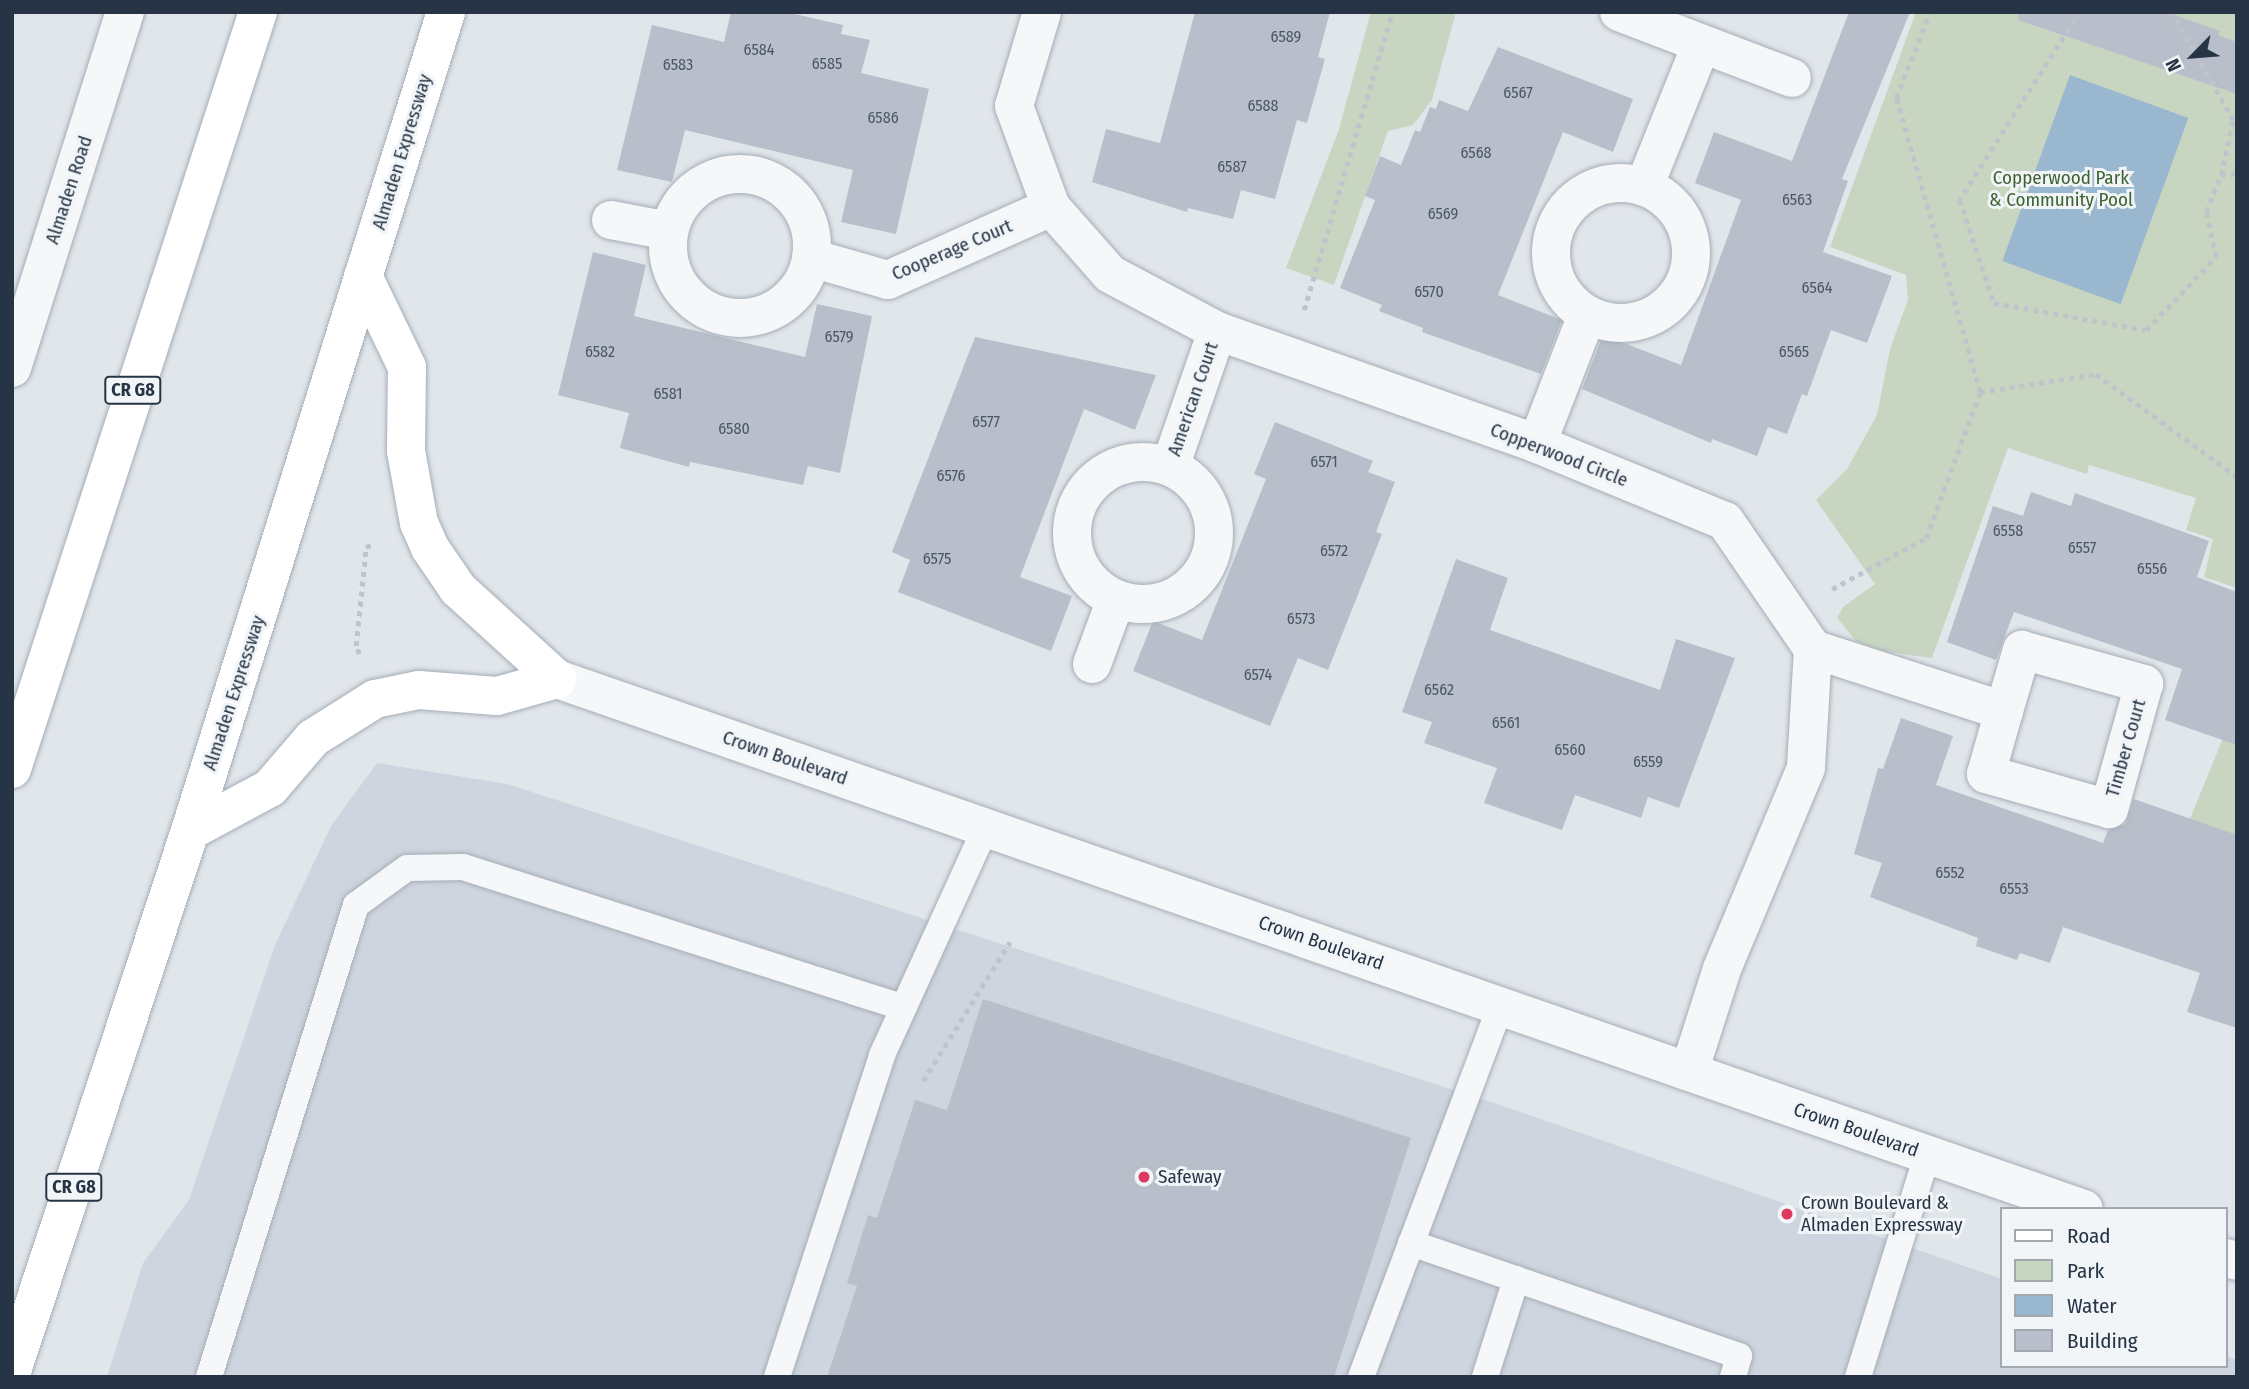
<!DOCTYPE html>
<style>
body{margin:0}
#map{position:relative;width:2249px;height:1389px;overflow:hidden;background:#e1e6eb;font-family:"Fira Sans Condensed",sans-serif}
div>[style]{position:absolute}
.built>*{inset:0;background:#cfd5de}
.green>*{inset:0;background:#c8d6c1}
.water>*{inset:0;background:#99b7cf;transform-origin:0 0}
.building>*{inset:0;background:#b8bfca}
.path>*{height:4.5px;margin-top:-2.25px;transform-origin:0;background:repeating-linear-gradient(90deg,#bfc4ca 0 5px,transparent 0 10px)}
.roads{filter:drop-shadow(0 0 2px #a5adb6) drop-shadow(0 0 2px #a5adb6)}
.lane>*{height:26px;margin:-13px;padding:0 13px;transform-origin:13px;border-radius:13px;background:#f5f7f9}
.street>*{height:38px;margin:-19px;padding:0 19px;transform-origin:19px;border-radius:19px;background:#f5f7f9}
.street>.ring{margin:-19px;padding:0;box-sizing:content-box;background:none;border:38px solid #f5f7f9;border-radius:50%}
.primary>*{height:38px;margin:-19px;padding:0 19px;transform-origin:19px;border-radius:19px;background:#fff}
.dots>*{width:19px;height:19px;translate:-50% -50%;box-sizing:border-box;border:4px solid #f1f5f8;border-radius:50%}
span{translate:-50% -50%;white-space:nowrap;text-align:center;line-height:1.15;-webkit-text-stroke:6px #f1f5f8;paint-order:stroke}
.number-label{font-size:16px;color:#4b5766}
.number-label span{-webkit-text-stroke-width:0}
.shield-label span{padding:2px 5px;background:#f1f5f8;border:2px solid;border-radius:5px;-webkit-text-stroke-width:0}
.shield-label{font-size:18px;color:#273445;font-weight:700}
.street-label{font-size:19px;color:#273445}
.park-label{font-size:19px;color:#3f6333}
.poi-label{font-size:19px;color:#273445}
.left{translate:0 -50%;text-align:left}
.frame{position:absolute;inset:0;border:14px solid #273445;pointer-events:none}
.legend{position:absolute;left:2000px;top:1207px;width:228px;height:161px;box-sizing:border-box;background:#f1f5f8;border:2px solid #a0a8b0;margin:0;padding:9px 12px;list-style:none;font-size:21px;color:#273445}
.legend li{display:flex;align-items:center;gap:14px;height:35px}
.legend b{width:35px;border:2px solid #a0a8b0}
.north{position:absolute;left:2158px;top:21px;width:70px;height:70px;-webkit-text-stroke:5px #f1f5f8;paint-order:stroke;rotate:245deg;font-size:19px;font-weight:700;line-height:28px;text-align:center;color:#273445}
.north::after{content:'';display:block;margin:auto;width:24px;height:32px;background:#273445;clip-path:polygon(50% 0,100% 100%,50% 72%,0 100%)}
</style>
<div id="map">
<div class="built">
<div style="clip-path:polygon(377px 763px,507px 784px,1497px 1104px,2002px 1279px,2002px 1366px,2226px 1366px,2226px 1356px,2237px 1360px,2237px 1377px,107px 1377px,143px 1263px,189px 1200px,275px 945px,331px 826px)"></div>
</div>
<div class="green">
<div style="clip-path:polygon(1371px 12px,1456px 12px,1432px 100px,1413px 125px,1388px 131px,1334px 285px,1286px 268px,1339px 129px)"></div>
<div style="clip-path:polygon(1916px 12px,2237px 12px,2237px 588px,2204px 577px,2213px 539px,2186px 530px,2196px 498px,2089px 465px,2087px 474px,2008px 448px,1932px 658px,1881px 651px,1856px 641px,1837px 618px,1843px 607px,1875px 584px,1816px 500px,1847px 469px,1877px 415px,1890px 349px,1908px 300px,1906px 275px,1830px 247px)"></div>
<div style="clip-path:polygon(2237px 698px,2237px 845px,2165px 880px,2223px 738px)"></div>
</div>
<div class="water">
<div style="left:2070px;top:75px;width:126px;height:198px;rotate:20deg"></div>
</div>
<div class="building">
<div style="clip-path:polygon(731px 12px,786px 12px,843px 25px,841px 34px,870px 40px,861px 73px,929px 89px,896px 234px,841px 222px,853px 170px,685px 130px,672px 182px,617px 170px,652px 25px,724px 42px)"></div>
<div style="clip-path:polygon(1195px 12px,1330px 12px,1318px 57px,1325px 59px,1307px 123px,1297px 120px,1275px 199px,1241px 190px,1233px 219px,1188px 208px,1187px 212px,1092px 182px,1106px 129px,1160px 143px)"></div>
<div style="clip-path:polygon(1849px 12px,1910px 12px,1842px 179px,1848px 181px,1823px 252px,1892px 276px,1867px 343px,1831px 330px,1807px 396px,1802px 394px,1787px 434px,1768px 427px,1757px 456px,1712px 439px,1711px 443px,1582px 389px,1603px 335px,1681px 365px,1741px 200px,1695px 183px,1714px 132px,1792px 161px)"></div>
<div style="clip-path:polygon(2019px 12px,2166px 12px,2220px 31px,2218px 35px,2237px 42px,2237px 94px,2018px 20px)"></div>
<div style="clip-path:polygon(1498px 47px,1633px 99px,1613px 152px,1563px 132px,1498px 295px,1562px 320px,1541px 374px,1422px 332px,1423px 328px,1379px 311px,1382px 305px,1340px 288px,1375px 200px,1365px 196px,1380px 156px,1401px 165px,1415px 130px,1420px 132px,1430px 107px,1436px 109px,1439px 100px,1468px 111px)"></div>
<div style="clip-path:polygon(593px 252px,646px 265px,634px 316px,805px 357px,817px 304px,872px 316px,840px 473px,808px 466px,803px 485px,690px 462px,689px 467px,620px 448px,629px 413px,558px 395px)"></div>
<div style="clip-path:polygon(975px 337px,1156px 375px,1135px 430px,1084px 409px,1020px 577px,1072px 596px,1051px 651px,898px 592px,910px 560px,892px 552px)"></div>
<div style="clip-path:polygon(1275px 422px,1373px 461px,1368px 472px,1395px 482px,1376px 532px,1382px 534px,1328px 670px,1298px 658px,1270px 726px,1133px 671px,1153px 621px,1202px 640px,1266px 479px,1254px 474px)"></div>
<div style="clip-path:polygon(2031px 492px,2071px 506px,2075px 493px,2209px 541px,2197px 577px,2237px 592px,2237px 745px,2165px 720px,2182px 669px,2014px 612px,1996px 660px,1947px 642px,1993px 506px,2023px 516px)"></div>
<div style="clip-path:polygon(1456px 559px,1508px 578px,1490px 630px,1660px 690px,1676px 639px,1735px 658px,1679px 808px,1648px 797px,1641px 818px,1575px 795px,1562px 830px,1484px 803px,1497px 768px,1424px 743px,1432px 722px,1402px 712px)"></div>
<div style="clip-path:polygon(1901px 718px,1953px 736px,1936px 785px,2103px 843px,2108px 830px,2125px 824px,2134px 799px,2237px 835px,2237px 1028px,2187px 1012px,2200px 973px,2063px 927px,2050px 963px,2020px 953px,2017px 960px,1976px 946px,1978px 938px,1870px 897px,1882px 863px,1854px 854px,1878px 768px,1883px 769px)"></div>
<div style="clip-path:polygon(983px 999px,1411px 1138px,1334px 1377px,827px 1377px,857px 1286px,847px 1283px,868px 1215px,877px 1218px,915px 1100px,947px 1110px)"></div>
</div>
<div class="path">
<div style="left:2080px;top:12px;width:223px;rotate:122.6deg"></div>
<div style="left:1960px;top:200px;width:108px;rotate:71.7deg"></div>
<div style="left:1994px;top:303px;width:154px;rotate:10.1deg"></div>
<div style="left:2146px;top:330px;width:101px;rotate:-46.2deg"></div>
<div style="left:2216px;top:257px;width:46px;rotate:-102.5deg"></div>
<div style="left:2206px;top:212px;width:40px;rotate:-68deg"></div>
<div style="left:2221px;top:175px;width:56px;rotate:-77.7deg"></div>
<div style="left:2233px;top:120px;width:125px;rotate:-119.9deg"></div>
<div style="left:2221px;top:175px;width:16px;rotate:-7deg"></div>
<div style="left:1304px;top:310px;width:311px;rotate:-73.5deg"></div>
<div style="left:1980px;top:392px;width:117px;rotate:-8.8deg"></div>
<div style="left:2096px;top:374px;width:175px;rotate:36.1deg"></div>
<div style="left:1832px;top:589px;width:107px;rotate:-28.5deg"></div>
<div style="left:1926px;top:538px;width:156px;rotate:-69.7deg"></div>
<div style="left:1980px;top:392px;width:306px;rotate:-105.9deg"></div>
<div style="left:1896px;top:98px;width:92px;rotate:-68.4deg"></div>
<div style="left:359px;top:654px;width:9px;rotate:-111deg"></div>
<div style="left:356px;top:646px;width:100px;rotate:-84.2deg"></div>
<div style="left:366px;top:547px;width:9px;rotate:-21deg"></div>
<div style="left:923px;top:1081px;width:164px;rotate:-58deg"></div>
</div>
<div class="roads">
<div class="lane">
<div style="left:1411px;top:1243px;width:347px;rotate:19deg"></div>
<div style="left:1739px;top:1356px;width:22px;rotate:106deg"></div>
<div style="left:209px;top:1377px;width:494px;rotate:-72.7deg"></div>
<div style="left:356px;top:905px;width:63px;rotate:-36deg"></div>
<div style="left:407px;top:868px;width:56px;rotate:-1deg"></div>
<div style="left:463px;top:867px;width:462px;rotate:17.7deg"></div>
<div style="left:777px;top:1377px;width:339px;rotate:-71.9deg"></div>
<div style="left:882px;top:1055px;width:251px;rotate:-65.5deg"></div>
<div style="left:1361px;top:1377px;width:397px;rotate:-69.4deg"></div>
<div style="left:1485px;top:1377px;width:103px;rotate:-72.4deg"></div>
<div style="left:1858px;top:1377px;width:232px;rotate:-72.7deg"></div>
</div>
<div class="street">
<div style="left:1042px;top:12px;width:98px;rotate:106.6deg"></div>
<div style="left:1014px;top:106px;width:108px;rotate:69.9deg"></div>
<div style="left:1051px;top:207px;width:89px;rotate:48.6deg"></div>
<div style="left:1110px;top:274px;width:121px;rotate:28deg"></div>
<div style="left:1217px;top:331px;width:339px;rotate:19.4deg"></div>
<div style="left:1537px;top:444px;width:203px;rotate:22.3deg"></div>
<div style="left:1725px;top:521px;width:155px;rotate:55.5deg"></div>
<div style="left:1813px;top:649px;width:119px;rotate:93.4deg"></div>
<div style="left:1806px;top:768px;width:218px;rotate:112.7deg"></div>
<div style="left:1722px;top:969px;width:108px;rotate:107.8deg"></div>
<div style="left:1619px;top:12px;width:185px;rotate:20.9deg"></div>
<div class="ring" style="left:668px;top:174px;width:106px;height:106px"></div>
<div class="ring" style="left:1551px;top:183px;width:102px;height:102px"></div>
<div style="left:1644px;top:187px;width:153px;rotate:-68.1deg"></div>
<div style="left:611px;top:220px;width:59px;rotate:10.7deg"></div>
<div style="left:811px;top:258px;width:80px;rotate:15.9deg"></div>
<div style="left:888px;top:280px;width:179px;rotate:-24.1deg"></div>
<div style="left:12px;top:368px;width:374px;rotate:-72.4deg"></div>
<div style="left:1537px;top:444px;width:138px;rotate:-68.8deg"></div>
<div class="ring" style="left:1072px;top:462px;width:104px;height:104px"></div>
<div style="left:1170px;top:467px;width:144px;rotate:-70.9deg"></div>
<div style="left:1813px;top:649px;width:201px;rotate:18deg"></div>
<div style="left:2004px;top:711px;width:64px;rotate:-73.6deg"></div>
<div style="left:2022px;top:650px;width:127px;rotate:15.6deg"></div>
<div style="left:2144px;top:684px;width:130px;rotate:105.6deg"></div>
<div style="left:2109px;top:809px;width:128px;rotate:-164.1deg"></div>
<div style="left:1986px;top:774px;width:66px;rotate:-74.1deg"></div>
<div style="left:1092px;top:664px;width:69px;rotate:-69.7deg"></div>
<div style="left:557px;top:679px;width:1616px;rotate:19.14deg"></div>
<div style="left:2226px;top:1258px;width:11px;rotate:15deg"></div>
</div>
<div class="primary">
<div style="left:363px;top:276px;width:101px;rotate:64.2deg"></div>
<div style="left:407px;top:367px;width:84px;rotate:90.7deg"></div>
<div style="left:406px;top:451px;width:73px;rotate:79.8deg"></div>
<div style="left:419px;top:523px;width:27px;rotate:66deg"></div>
<div style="left:430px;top:548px;width:50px;rotate:55.7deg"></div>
<div style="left:458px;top:589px;width:134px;rotate:42.3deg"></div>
<div style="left:12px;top:769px;width:796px;rotate:-72deg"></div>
<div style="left:190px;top:831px;width:91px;rotate:-28.3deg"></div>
<div style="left:270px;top:788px;width:66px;rotate:-49.3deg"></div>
<div style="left:313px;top:738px;width:73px;rotate:-32.2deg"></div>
<div style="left:375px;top:699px;width:45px;rotate:-11.6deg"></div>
<div style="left:419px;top:690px;width:78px;rotate:4.4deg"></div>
<div style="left:497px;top:696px;width:62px;rotate:-15.8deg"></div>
<div style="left:12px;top:1371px;width:569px;rotate:-71.76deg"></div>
<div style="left:190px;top:831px;width:858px;rotate:-72.64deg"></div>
</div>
</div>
<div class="dots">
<div style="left:1144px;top:1177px;background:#dd395e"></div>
<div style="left:1787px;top:1214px;background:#dd395e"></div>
</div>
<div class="number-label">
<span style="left:1286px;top:37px">6589</span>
<span style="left:759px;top:50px">6584</span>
<span style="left:827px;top:64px">6585</span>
<span style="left:678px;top:65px">6583</span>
<span style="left:1518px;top:93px">6567</span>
<span style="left:1263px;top:106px">6588</span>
<span style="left:883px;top:118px">6586</span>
<span style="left:1476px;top:153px">6568</span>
<span style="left:1232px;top:167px">6587</span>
<span style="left:1797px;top:200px">6563</span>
<span style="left:1443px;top:214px">6569</span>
<span style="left:1817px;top:288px">6564</span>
<span style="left:1429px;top:292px">6570</span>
<span style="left:839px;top:337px">6579</span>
<span style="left:600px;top:352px">6582</span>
<span style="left:1794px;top:352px">6565</span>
<span style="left:668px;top:394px">6581</span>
<span style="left:986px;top:422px">6577</span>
<span style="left:734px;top:429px">6580</span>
<span style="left:1324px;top:462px">6571</span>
<span style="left:951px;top:476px">6576</span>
<span style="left:2008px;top:531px">6558</span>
<span style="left:2082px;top:548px">6557</span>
<span style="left:1334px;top:551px">6572</span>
<span style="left:937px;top:559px">6575</span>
<span style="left:2152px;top:569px">6556</span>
<span style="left:1301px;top:619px">6573</span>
<span style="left:1258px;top:675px">6574</span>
<span style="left:1439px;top:690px">6562</span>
<span style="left:1506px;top:723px">6561</span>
<span style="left:1570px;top:750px">6560</span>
<span style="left:1648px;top:762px">6559</span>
<span style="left:1950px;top:873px">6552</span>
<span style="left:2014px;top:889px">6553</span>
</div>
<div class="shield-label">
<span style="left:133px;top:390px">CR G8</span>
<span style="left:74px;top:1187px">CR G8</span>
</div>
<div class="street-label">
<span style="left:402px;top:152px;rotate:-73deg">Almaden Expressway</span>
<span style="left:69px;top:190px;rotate:-72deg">Almaden Road</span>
<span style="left:952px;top:250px;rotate:-23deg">Cooperage Court</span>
<span style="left:1193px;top:399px;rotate:-71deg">American Court</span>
<span style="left:1559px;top:455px;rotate:21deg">Copperwood Circle</span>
<span style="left:234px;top:693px;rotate:-72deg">Almaden Expressway</span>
<span style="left:2126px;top:748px;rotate:-74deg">Timber Court</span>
<span style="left:785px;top:758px;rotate:19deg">Crown Boulevard</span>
<span style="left:1321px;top:943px;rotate:19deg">Crown Boulevard</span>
<span style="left:1856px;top:1130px;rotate:19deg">Crown Boulevard</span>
</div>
<div class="park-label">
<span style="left:2061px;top:189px">Copperwood Park<br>&amp; Community Pool</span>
</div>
<div class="poi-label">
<span class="left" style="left:1158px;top:1177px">Safeway</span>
<span class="left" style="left:1801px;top:1214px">Crown Boulevard &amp;<br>Almaden Expressway</span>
</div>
<div class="frame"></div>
<ul class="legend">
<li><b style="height:9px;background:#fff"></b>Road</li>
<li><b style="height:19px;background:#c8d6c1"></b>Park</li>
<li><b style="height:19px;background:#99b7cf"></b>Water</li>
<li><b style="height:19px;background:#b8bfca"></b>Building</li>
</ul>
<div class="north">N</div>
</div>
